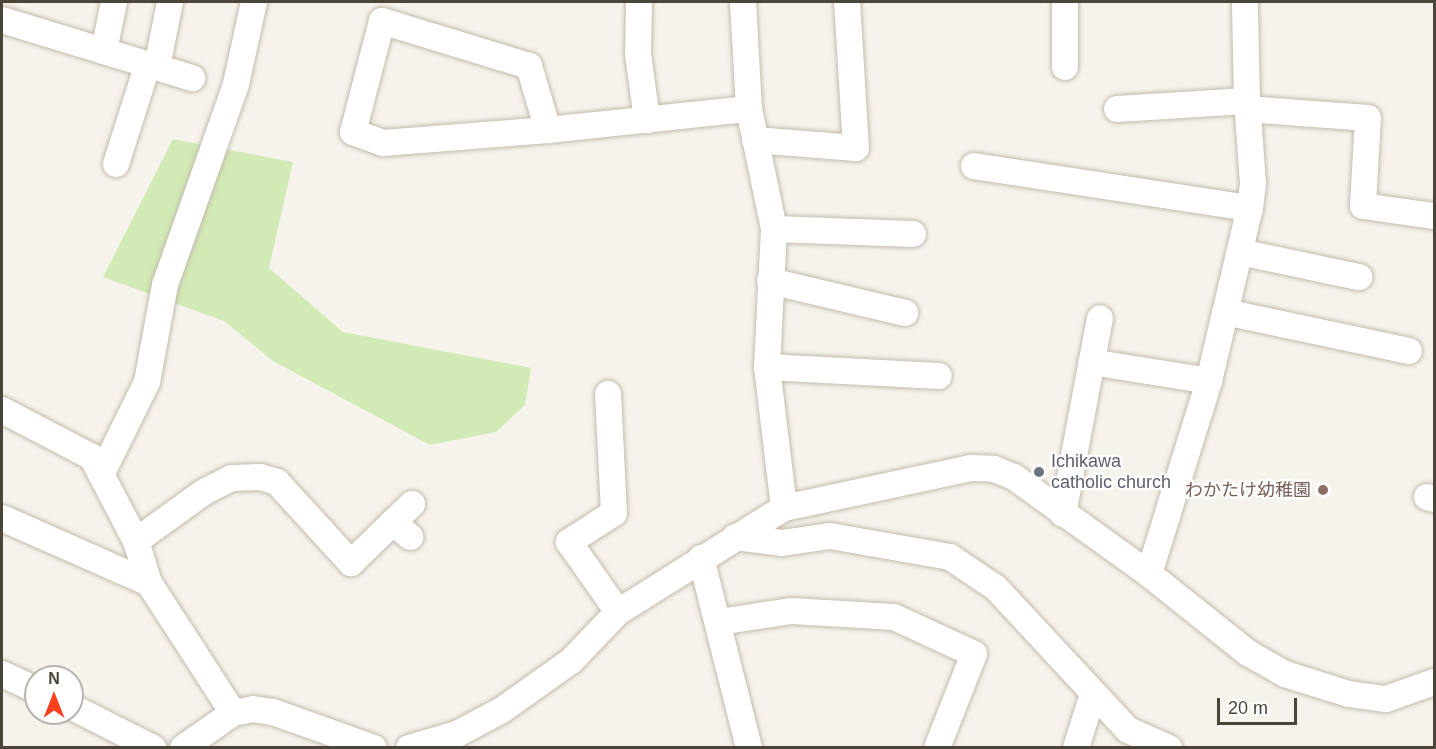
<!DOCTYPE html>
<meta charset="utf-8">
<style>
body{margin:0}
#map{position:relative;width:1436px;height:749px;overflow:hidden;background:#f6f3ec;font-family:Helvetica,"Noto Sans JP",sans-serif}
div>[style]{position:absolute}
.green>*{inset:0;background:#d2eab5}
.roads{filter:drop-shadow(0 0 2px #c2bbae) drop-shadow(0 0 2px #c2bbae)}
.minor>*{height:26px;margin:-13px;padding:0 13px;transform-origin:13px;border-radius:13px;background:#fff}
.dots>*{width:16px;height:16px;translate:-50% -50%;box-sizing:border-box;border:3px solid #fff;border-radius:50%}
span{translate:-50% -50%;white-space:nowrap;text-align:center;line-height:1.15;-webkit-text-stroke:4.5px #fff;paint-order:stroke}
.worship-label{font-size:18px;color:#5b616d}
.left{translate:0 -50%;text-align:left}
.education-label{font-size:18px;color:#785e54}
.right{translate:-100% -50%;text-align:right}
.frame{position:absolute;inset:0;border:3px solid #4b4439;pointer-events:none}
.north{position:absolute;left:24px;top:665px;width:60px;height:60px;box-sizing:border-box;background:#fff;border:2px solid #b7b4b0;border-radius:50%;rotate:0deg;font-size:16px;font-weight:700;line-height:24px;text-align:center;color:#4b4439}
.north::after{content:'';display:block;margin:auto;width:21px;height:27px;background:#fc3f1d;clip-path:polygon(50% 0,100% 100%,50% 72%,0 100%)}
.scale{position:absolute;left:1217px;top:698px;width:80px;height:27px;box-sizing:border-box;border:3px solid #4b4439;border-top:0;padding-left:8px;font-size:18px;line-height:21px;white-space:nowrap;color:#4b4439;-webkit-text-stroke:4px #fff;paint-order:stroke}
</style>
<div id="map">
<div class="green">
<div style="clip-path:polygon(173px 139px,293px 162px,269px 268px,343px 332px,531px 368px,525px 405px,496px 432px,430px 445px,273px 361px,224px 321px,103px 277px)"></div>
</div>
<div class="roads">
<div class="minor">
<div style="left:639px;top:2px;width:52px;rotate:91.1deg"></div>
<div style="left:638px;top:54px;width:67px;rotate:82.2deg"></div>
<div style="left:743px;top:2px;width:107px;rotate:86.8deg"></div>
<div style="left:749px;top:109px;width:123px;rotate:78.2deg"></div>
<div style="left:774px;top:229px;width:138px;rotate:92.9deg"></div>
<div style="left:767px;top:367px;width:142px;rotate:83.1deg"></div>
<div style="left:1065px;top:2px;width:65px;rotate:90deg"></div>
<div style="left:2px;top:20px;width:199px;rotate:17deg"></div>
<div style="left:104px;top:51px;width:50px;rotate:-78.5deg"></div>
<div style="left:157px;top:67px;width:66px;rotate:-78.7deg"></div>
<div style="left:1117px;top:109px;width:130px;rotate:-3.5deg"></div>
<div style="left:1247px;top:109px;width:121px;rotate:4.3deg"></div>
<div style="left:1368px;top:118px;width:88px;rotate:93.3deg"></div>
<div style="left:1363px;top:206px;width:72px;rotate:8deg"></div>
<div style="left:548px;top:130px;width:67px;rotate:-106.5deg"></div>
<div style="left:529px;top:66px;width:154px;rotate:-163deg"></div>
<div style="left:382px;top:21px;width:115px;rotate:104.6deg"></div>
<div style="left:353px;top:132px;width:32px;rotate:20deg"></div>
<div style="left:383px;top:143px;width:166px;rotate:-4.5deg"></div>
<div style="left:548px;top:130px;width:202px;rotate:-6deg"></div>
<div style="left:755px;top:140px;width:101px;rotate:4.5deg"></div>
<div style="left:856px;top:148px;width:146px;rotate:-93.5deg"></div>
<div style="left:116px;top:164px;width:105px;rotate:-72.3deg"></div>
<div style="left:974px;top:166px;width:279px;rotate:8.7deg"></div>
<div style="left:774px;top:229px;width:139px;rotate:2.1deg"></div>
<div style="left:1240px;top:252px;width:122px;rotate:11.9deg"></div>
<div style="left:770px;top:281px;width:139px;rotate:13.3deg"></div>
<div style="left:1225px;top:312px;width:188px;rotate:12deg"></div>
<div style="left:1091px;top:362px;width:120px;rotate:9.1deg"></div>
<div style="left:767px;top:367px;width:172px;rotate:3deg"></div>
<div style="left:608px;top:394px;width:119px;rotate:87.1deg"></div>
<div style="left:614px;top:513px;width:54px;rotate:147.2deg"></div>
<div style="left:569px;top:542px;width:85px;rotate:55deg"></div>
<div style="left:2px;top:410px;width:102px;rotate:27.6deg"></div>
<div style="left:92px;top:457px;width:95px;rotate:62.4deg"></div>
<div style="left:136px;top:541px;width:44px;rotate:72.8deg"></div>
<div style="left:149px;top:583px;width:155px;rotate:57.1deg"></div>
<div style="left:102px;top:473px;width:102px;rotate:-63.7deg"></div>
<div style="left:147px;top:382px;width:99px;rotate:-79.5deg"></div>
<div style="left:165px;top:285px;width:213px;rotate:-70.5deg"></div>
<div style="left:236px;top:84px;width:84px;rotate:-77.6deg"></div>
<div style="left:1427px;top:497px;width:7px;rotate:16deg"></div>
<div style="left:1063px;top:514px;width:199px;rotate:-79.3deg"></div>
<div style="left:2px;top:518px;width:161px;rotate:23.9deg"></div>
<div style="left:393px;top:522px;width:23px;rotate:41deg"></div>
<div style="left:735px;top:537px;width:47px;rotate:7.3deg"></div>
<div style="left:782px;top:543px;width:49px;rotate:-8.3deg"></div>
<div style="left:830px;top:536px;width:122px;rotate:9.9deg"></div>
<div style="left:950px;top:557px;width:55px;rotate:34deg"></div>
<div style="left:996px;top:588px;width:194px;rotate:47.1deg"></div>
<div style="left:1128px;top:730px;width:45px;rotate:23.7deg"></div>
<div style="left:136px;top:541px;width:84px;rotate:-35.8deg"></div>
<div style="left:204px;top:492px;width:31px;rotate:-27deg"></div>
<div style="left:232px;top:478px;width:28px;rotate:-2deg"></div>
<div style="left:260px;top:477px;width:18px;rotate:16deg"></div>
<div style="left:277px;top:482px;width:110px;rotate:47.6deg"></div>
<div style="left:351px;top:563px;width:85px;rotate:-44deg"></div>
<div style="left:701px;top:558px;width:196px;rotate:75.8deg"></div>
<div style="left:1149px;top:574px;width:202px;rotate:-72.7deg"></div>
<div style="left:1209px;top:381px;width:178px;rotate:-76.7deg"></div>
<div style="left:1250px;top:208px;width:24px;rotate:-83deg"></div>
<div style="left:1253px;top:184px;width:83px;rotate:-94.1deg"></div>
<div style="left:1247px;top:101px;width:99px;rotate:-91.2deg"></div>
<div style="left:719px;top:622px;width:74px;rotate:-8.6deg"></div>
<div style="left:792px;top:611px;width:102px;rotate:3.4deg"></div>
<div style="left:894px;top:617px;width:88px;rotate:24.8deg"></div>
<div style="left:974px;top:654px;width:101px;rotate:111.5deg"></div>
<div style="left:2px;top:674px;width:38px;rotate:25deg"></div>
<div style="left:72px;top:707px;width:91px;rotate:26.8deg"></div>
<div style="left:183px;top:748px;width:61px;rotate:-35deg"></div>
<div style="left:233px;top:713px;width:20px;rotate:-11deg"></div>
<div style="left:253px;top:709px;width:20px;rotate:9deg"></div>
<div style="left:273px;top:712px;width:107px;rotate:19.6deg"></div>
<div style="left:409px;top:748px;width:50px;rotate:-16.3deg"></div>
<div style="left:457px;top:734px;width:51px;rotate:-28.1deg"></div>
<div style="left:502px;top:710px;width:85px;rotate:-35.4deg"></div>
<div style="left:571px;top:661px;width:68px;rotate:-46.2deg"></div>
<div style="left:618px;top:612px;width:196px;rotate:-32.1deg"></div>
<div style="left:784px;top:508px;width:190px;rotate:-12.1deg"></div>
<div style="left:970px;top:468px;width:24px;rotate:2deg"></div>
<div style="left:994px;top:469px;width:22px;rotate:22deg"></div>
<div style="left:1014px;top:477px;width:166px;rotate:35.7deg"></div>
<div style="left:1149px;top:574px;width:127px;rotate:38.6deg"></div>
<div style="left:1248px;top:653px;width:43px;rotate:29.6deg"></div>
<div style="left:1285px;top:674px;width:67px;rotate:17.4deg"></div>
<div style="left:1349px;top:694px;width:37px;rotate:8deg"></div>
<div style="left:1386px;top:699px;width:51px;rotate:-19.5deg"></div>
<div style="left:1076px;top:748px;width:57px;rotate:-72.5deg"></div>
</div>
</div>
<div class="dots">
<div style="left:1039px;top:472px;background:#6b7280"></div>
<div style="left:1323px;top:490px;background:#8d6e63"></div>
</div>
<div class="worship-label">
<span class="left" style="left:1051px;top:472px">Ichikawa<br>catholic church</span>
</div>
<div class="education-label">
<span class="right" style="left:1311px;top:490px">わかたけ幼稚園</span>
</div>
<div class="frame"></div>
<div class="north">N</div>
<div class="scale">20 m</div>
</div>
